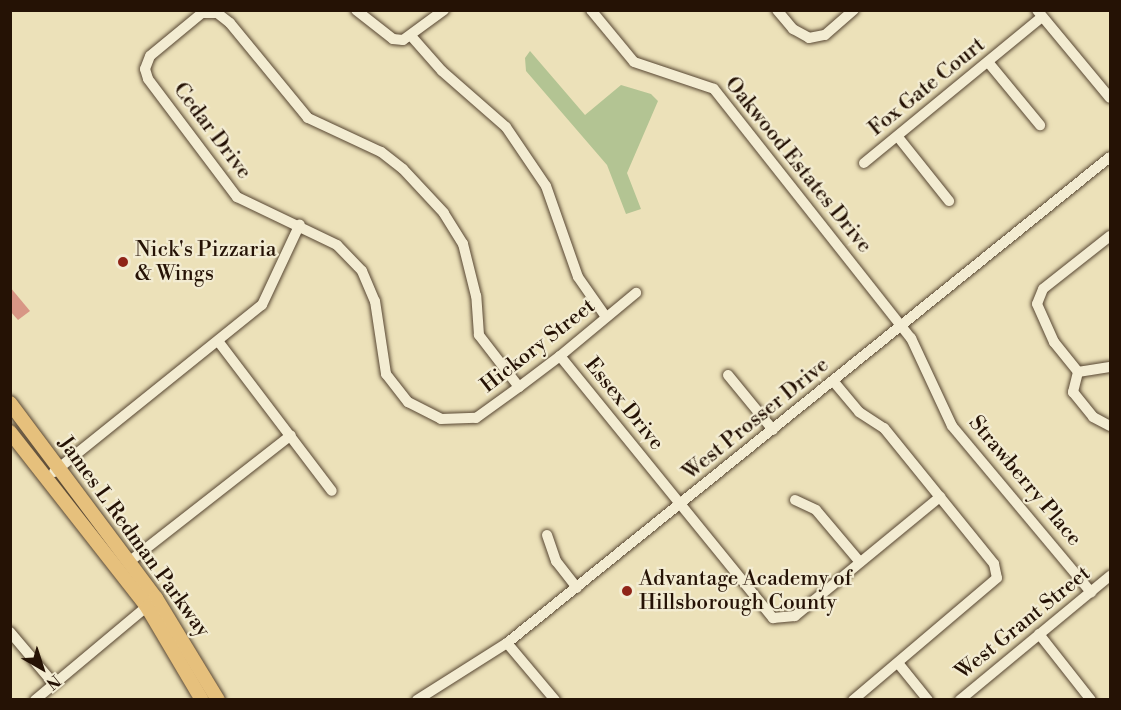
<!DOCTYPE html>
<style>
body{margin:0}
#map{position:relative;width:1121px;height:710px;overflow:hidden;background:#ece1b9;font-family:"Libre Bodoni",serif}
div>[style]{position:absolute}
.green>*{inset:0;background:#b3c493}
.building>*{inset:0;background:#d89685}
.roads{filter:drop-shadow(0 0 2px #574632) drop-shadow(0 0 2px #574632)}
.minor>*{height:10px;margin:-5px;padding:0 5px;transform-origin:5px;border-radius:5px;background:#f3ecd2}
.major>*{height:14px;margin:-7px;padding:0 7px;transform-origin:7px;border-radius:7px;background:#e6c07c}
.dots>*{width:16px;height:16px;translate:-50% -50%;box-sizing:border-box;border:3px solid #f3ecd2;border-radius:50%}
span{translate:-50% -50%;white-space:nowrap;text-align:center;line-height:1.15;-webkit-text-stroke:4.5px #f3ecd2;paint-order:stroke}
.street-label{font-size:21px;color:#251205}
.poi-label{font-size:21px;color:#251205}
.left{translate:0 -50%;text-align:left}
.frame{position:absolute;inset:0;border:12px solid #251205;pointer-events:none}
.north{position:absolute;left:12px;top:638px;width:60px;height:60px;-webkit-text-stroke:4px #f3ecd2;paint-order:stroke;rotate:141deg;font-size:16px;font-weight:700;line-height:24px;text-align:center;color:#251205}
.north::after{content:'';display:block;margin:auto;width:21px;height:27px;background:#251205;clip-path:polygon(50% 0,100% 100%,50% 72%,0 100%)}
</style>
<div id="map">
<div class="green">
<div style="clip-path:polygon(530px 51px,585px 115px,621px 85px,651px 94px,658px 101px,627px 173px,641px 209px,626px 214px,607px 165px,526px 71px,525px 58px)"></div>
</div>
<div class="building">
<div style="clip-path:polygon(10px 287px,30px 311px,18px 320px,10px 311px)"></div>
</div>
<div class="roads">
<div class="minor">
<div style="left:356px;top:10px;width:47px;rotate:38.1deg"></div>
<div style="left:393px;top:39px;width:10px;rotate:6deg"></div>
<div style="left:403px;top:40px;width:51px;rotate:-36.2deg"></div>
<div style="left:591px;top:10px;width:67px;rotate:50.4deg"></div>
<div style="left:634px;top:62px;width:84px;rotate:18.6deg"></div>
<div style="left:714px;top:89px;width:318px;rotate:51.7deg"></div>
<div style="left:911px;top:338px;width:97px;rotate:65deg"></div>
<div style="left:952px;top:426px;width:217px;rotate:50.1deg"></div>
<div style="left:777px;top:10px;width:25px;rotate:50deg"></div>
<div style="left:793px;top:29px;width:18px;rotate:29deg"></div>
<div style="left:809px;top:38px;width:16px;rotate:-11deg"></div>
<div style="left:825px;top:35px;width:38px;rotate:-41deg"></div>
<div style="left:1037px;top:10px;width:114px;rotate:50.3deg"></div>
<div style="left:412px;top:37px;width:45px;rotate:48.6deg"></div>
<div style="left:442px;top:71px;width:85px;rotate:41.2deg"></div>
<div style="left:506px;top:127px;width:71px;rotate:55.9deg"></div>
<div style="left:546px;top:186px;width:96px;rotate:70.6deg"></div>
<div style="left:578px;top:277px;width:49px;rotate:55deg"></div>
<div style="left:988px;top:62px;width:82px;rotate:50.5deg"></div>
<div style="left:898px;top:137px;width:82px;rotate:51.4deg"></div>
<div style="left:864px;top:163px;width:230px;rotate:-39.4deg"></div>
<div style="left:1110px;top:236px;width:85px;rotate:141.7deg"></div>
<div style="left:1043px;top:289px;width:16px;rotate:112deg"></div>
<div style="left:1037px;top:304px;width:42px;rotate:65.9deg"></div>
<div style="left:1054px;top:342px;width:38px;rotate:51deg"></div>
<div style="left:1078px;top:372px;width:21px;rotate:104deg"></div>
<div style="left:1073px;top:392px;width:32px;rotate:51deg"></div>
<div style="left:1093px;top:417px;width:19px;rotate:28deg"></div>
<div style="left:218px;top:341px;width:188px;rotate:52.8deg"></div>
<div style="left:560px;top:356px;width:338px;rotate:50.9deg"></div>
<div style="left:773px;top:618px;width:22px;rotate:-5deg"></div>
<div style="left:795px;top:616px;width:188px;rotate:-39.4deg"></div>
<div style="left:1078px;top:372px;width:32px;rotate:-9deg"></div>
<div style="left:728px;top:375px;width:71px;rotate:50.7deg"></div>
<div style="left:834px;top:382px;width:39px;rotate:50deg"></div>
<div style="left:859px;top:412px;width:30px;rotate:33deg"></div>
<div style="left:884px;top:428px;width:175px;rotate:51deg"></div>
<div style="left:994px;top:564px;width:14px;rotate:78deg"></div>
<div style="left:997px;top:578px;width:189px;rotate:139.7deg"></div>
<div style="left:519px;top:387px;width:66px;rotate:-127.6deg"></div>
<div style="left:479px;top:335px;width:39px;rotate:-94deg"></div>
<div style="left:476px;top:296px;width:54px;rotate:-104deg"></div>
<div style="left:463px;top:244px;width:36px;rotate:-122deg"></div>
<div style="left:444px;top:213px;width:60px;rotate:-133deg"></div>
<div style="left:403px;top:169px;width:28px;rotate:-142deg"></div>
<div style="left:381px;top:152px;width:81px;rotate:-155deg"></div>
<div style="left:308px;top:118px;width:123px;rotate:-129.4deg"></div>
<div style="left:230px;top:23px;width:16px;rotate:-142deg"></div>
<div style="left:217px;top:13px;width:15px;rotate:180deg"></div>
<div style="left:202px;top:13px;width:67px;rotate:140.4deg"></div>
<div style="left:150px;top:56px;width:14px;rotate:111deg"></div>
<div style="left:145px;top:69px;width:10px;rotate:73deg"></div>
<div style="left:148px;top:79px;width:148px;rotate:53deg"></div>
<div style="left:237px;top:197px;width:111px;rotate:25.6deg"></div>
<div style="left:337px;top:245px;width:36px;rotate:46deg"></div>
<div style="left:362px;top:271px;width:33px;rotate:67deg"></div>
<div style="left:375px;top:301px;width:74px;rotate:81.4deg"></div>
<div style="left:386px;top:374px;width:36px;rotate:52deg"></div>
<div style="left:408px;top:402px;width:37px;rotate:27deg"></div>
<div style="left:441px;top:419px;width:35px;rotate:-2deg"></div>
<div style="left:476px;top:418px;width:53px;rotate:-35.8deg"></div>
<div style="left:519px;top:387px;width:51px;rotate:-37.1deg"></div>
<div style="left:560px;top:356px;width:99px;rotate:-39.7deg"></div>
<div style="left:54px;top:472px;width:267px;rotate:-38.8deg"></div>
<div style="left:262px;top:305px;width:89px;rotate:-64.9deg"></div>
<div style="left:795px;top:500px;width:23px;rotate:25deg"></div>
<div style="left:816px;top:510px;width:68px;rotate:49.8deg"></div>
<div style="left:547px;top:535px;width:28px;rotate:71deg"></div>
<div style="left:556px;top:561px;width:34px;rotate:52deg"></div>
<div style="left:130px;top:561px;width:204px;rotate:-38deg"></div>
<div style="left:10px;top:632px;width:68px;rotate:49.8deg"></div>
<div style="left:1039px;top:634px;width:84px;rotate:51.8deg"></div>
<div style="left:507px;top:643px;width:75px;rotate:49.9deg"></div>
<div style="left:898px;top:663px;width:48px;rotate:51deg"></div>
<div style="left:35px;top:700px;width:153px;rotate:-39.9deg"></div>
<div style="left:417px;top:700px;width:107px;rotate:-32.3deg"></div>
<div style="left:507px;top:643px;width:774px;rotate:-38.87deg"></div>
<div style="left:960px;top:700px;width:195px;rotate:-39.6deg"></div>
</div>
<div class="major">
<div style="left:10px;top:403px;width:244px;rotate:53.2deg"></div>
<div style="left:156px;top:598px;width:119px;rotate:58.7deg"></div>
<div style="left:10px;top:432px;width:222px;rotate:51.9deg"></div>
<div style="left:147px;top:607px;width:108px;rotate:59.4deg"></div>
</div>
</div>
<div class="dots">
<div style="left:123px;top:262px;background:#8f2418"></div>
<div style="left:627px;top:591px;background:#8f2418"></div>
</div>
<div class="street-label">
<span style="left:927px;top:87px;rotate:-39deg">Fox Gate Court</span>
<span style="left:212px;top:131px;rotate:53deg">Cedar Drive</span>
<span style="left:798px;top:165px;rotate:51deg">Oakwood Estates Drive</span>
<span style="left:538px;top:346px;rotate:-38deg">Hickory Street</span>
<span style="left:624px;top:404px;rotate:51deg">Essex Drive</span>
<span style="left:756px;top:419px;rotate:-39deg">West Prosser Drive</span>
<span style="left:1025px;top:481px;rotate:50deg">Strawberry Place</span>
<span style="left:134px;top:537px;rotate:54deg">James L Redman Parkway</span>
<span style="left:1023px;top:623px;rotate:-39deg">West Grant Street</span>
</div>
<div class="poi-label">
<span class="left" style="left:135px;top:262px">Nick's Pizzaria<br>&amp; Wings</span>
<span class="left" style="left:639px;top:591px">Advantage Academy of<br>Hillsborough County</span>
</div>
<div class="frame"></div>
<div class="north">N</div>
</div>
